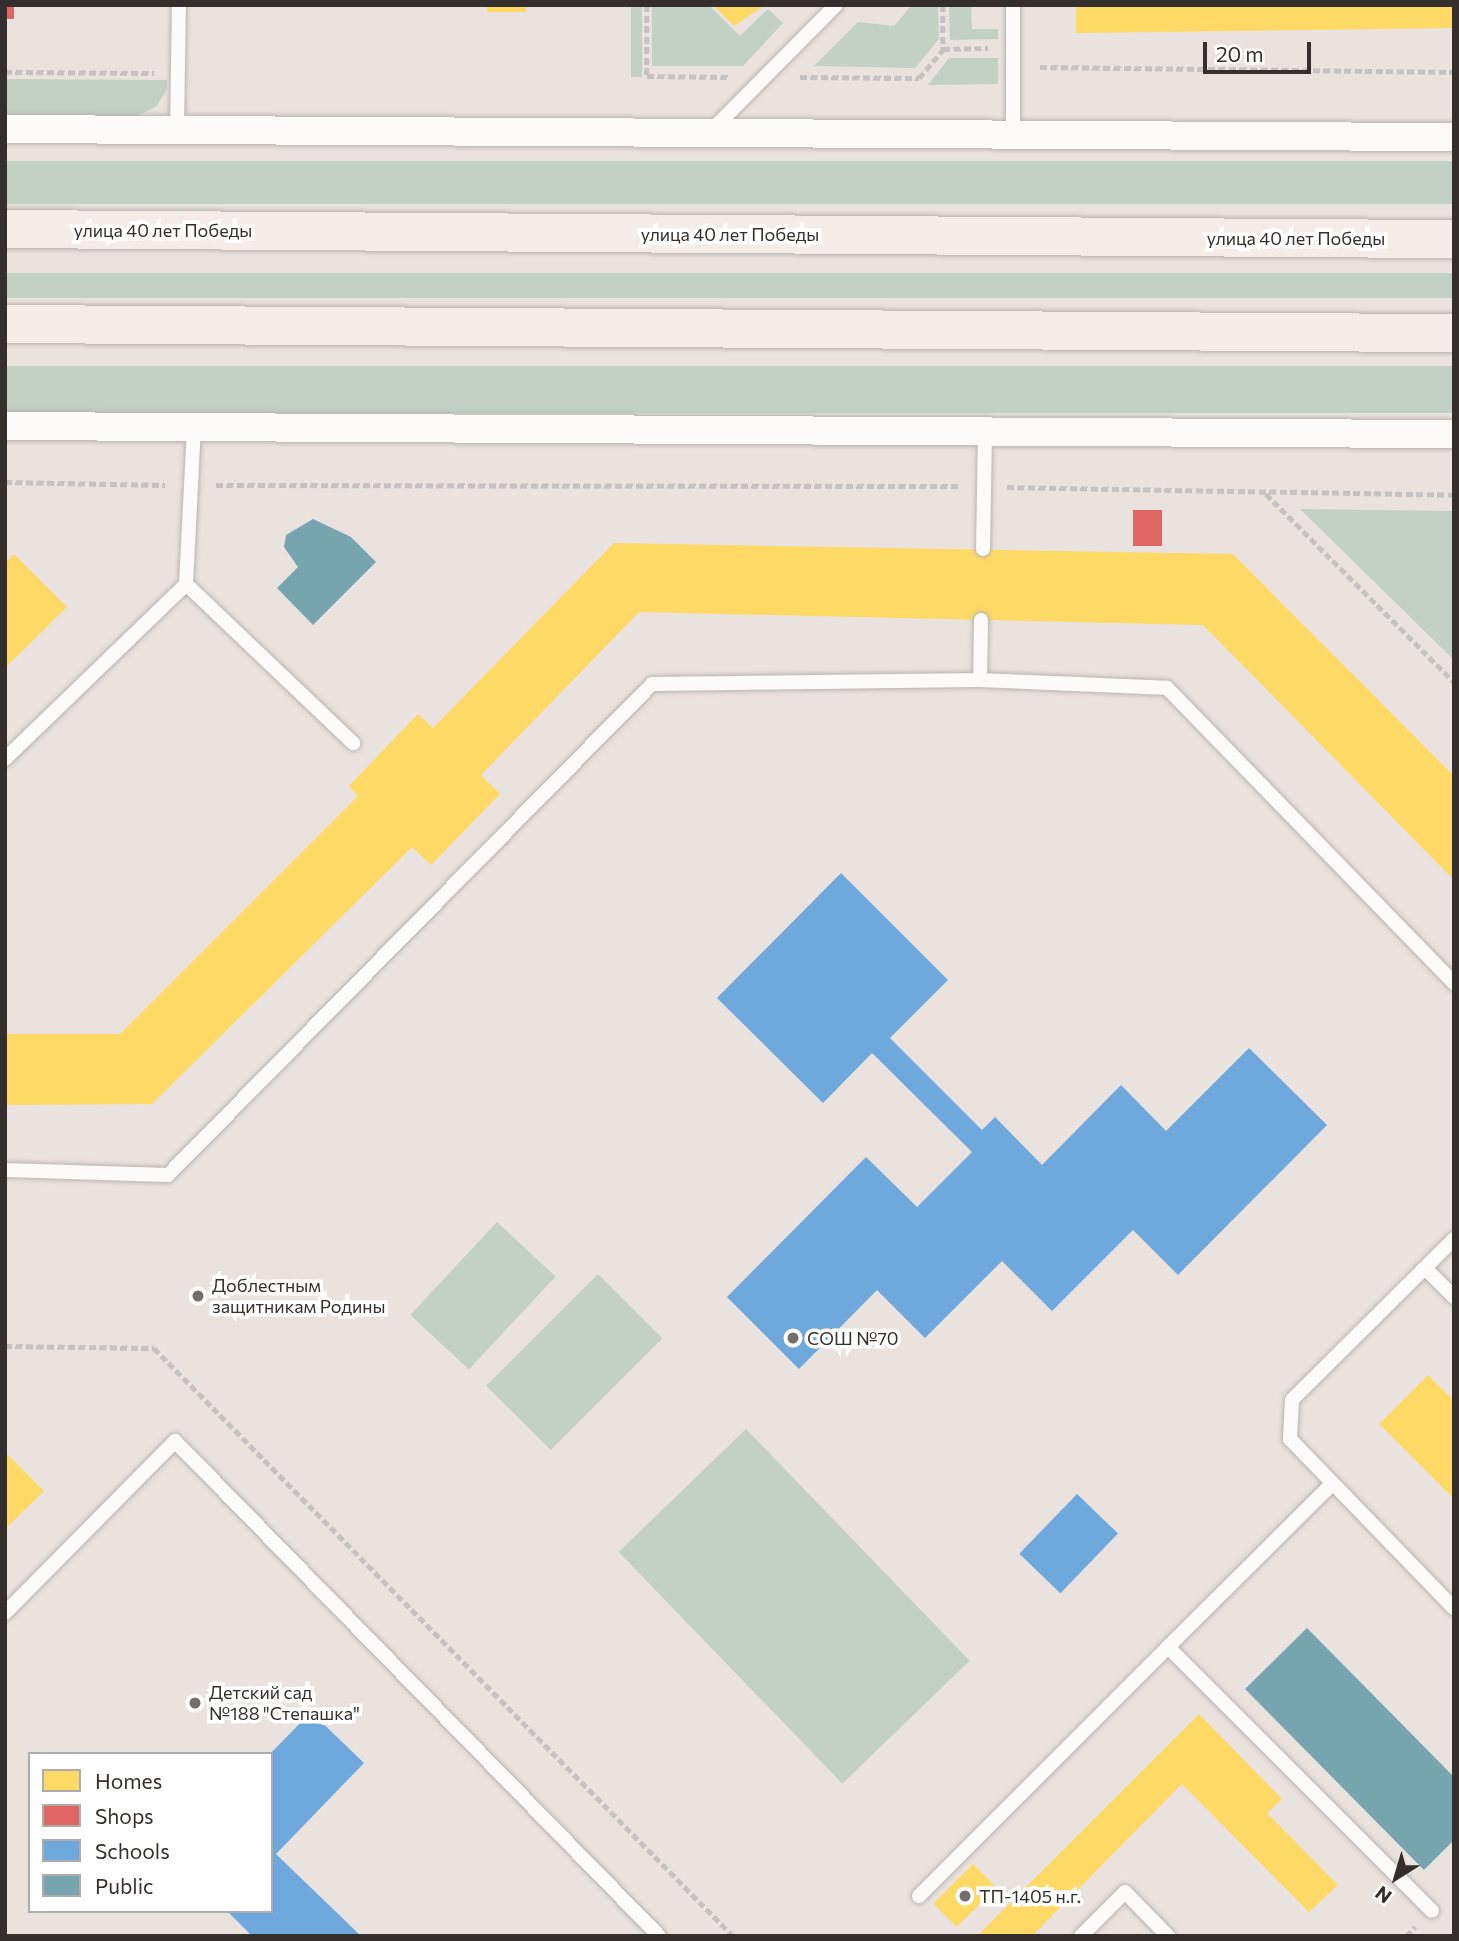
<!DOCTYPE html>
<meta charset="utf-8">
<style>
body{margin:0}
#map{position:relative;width:1459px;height:1941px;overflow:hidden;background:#e9e2df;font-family:Commissioner,sans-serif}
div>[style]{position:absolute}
.green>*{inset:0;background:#c2d0c6;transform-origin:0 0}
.homes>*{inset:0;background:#ffd966;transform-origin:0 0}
.shops>*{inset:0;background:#e06666;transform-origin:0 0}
.schools>*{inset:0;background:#6fa8dc;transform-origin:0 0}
.public>*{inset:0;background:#76a5af}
.path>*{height:4.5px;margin-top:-2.25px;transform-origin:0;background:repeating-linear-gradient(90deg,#c4c2c2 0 7px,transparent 0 10.5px)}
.roads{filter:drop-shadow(0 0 2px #b9b4b1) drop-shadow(0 0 2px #b9b4b1)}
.service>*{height:14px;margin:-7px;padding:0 7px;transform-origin:7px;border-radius:7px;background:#fcfbfa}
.minor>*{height:28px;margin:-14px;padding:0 14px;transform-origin:14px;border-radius:14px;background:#fcfbfa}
.primary>*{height:38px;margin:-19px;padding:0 19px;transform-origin:19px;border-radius:19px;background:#f3ece8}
.dots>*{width:19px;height:19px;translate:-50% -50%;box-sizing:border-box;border:4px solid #fff;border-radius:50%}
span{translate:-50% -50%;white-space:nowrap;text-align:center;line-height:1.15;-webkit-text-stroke:7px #fff;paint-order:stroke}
.street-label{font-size:18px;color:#342f2d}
.poi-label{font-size:18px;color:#342f2d}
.left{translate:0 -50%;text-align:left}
.frame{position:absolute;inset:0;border:7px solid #342f2d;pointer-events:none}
.legend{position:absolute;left:28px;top:1752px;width:245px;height:161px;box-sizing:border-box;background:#fff;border:2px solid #aeacab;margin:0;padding:9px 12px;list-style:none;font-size:21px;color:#342f2d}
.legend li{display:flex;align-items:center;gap:14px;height:35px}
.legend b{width:35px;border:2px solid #aeacab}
.north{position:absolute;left:1361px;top:1843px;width:70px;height:70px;-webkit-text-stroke:5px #fff;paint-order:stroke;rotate:217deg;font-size:19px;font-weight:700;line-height:28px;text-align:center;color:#342f2d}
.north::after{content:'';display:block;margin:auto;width:24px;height:32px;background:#342f2d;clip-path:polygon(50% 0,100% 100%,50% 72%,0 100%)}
.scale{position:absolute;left:1203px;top:42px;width:108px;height:32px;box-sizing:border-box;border:4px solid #342f2d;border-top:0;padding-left:9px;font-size:21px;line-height:24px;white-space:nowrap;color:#342f2d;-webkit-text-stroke:5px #fff;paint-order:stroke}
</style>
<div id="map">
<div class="green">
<div style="left:631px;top:5px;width:11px;height:72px"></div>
<div style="clip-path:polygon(652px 5px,709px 5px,740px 36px,768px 9px,783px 23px,743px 66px,652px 66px)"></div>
<div style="clip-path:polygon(912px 5px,938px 5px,939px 39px,915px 68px,814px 66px,858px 22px,894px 26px)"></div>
<div style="clip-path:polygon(949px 5px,971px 5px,972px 29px,998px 29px,998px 39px,950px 40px)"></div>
<div style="clip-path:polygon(949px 58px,998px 58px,998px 84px,928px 85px)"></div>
<div style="clip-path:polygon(5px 79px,167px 80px,167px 89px,157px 106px,138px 116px,5px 116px)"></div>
<div style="left:5px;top:161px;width:1449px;height:43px"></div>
<div style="left:5px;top:273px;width:1449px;height:25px"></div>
<div style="left:5px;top:366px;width:1449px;height:47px"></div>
<div style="clip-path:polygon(1300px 509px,1454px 511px,1454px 660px)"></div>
<div style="left:497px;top:1222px;width:80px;height:127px;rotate:43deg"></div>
<div style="left:598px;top:1274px;width:91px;height:158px;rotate:45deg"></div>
<div style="left:746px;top:1429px;width:322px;height:177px;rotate:46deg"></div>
</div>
<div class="homes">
<div style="left:487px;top:5px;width:39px;height:7px"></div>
<div style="clip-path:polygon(713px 5px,765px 5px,734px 26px)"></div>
<div style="clip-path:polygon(1076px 5px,1454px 5px,1454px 28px,1076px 33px)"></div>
<div style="clip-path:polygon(614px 543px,1233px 554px,1454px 776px,1454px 880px,1203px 625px,639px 612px,481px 775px,500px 794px,431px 865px,412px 847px,152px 1104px,5px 1105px,5px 1034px,120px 1034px,358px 796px,349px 786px,418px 714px,433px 728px)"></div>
<div style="clip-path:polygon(14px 554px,67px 607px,5px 668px,5px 563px)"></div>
<div style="clip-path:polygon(1428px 1375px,1454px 1401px,1454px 1499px,1379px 1424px)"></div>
<div style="clip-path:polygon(5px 1452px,44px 1491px,5px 1529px)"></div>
<div style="clip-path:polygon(1199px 1714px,1282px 1799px,1267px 1813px,1338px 1885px,1309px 1912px,1182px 1784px,1032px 1936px,977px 1936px)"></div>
<div style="left:973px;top:1864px;width:33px;height:56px;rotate:45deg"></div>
</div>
<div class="shops">
<div style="left:5px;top:5px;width:9px;height:14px"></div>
<div style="left:1162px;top:510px;width:36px;height:29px;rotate:90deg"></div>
</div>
<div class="schools">
<div style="clip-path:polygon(841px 873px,948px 980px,890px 1038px,982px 1130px,995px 1117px,1042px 1165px,1121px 1085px,1166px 1131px,1249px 1048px,1327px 1125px,1178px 1275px,1133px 1230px,1052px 1311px,1002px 1261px,925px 1338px,877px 1290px,799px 1369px,727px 1297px,866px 1157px,917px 1207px,972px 1152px,872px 1053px,823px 1103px,717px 998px)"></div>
<div style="left:1077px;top:1494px;width:57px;height:83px;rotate:44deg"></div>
<div style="clip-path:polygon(311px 1712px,364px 1763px,276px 1854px,361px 1936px,252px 1936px,227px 1911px,271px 1911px,271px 1753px)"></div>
</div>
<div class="public">
<div style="clip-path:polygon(313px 519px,351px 537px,376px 562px,313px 625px,277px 588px,298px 567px,284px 547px,286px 535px)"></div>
<div style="clip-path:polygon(1307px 1628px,1454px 1777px,1454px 1840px,1424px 1870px,1245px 1689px)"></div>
</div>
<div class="path">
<div style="left:647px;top:5px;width:71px;rotate:90deg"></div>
<div style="left:647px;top:76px;width:82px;rotate:0.7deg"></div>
<div style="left:943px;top:5px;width:44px;rotate:90deg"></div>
<div style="left:943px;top:49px;width:45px;rotate:-1.3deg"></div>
<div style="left:1040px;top:67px;width:414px;rotate:0.7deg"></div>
<div style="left:5px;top:72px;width:149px;rotate:0.4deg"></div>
<div style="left:800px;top:77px;width:119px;rotate:0.5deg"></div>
<div style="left:919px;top:78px;width:38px;rotate:-50deg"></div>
<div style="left:5px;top:482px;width:160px;rotate:1.1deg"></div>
<div style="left:216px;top:485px;width:743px;rotate:0.08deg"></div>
<div style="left:1007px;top:487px;width:447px;rotate:1deg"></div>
<div style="left:1266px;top:494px;width:266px;rotate:45deg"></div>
<div style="left:5px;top:1346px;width:149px;rotate:0.8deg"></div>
<div style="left:154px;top:1348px;width:825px;rotate:45.44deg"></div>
<div style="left:1406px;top:1936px;width:13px;rotate:-45deg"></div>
</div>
<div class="roads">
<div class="service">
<div style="left:177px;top:129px;width:124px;rotate:-89.1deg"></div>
<div style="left:711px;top:131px;width:177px;rotate:-45.2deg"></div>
<div style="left:1013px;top:134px;width:129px;rotate:-90deg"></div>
<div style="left:983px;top:549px;width:118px;rotate:-89deg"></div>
<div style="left:186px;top:584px;width:231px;rotate:43.6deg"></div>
<div style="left:980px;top:680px;width:60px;rotate:-89deg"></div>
<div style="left:5px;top:759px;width:252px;rotate:-44deg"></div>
<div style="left:186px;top:584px;width:157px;rotate:-87.1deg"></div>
<div style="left:5px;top:1170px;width:163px;rotate:1.8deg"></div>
<div style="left:168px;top:1175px;width:689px;rotate:-45.41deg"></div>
<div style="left:652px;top:684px;width:328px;rotate:-0.7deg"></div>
<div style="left:980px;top:680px;width:187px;rotate:2.4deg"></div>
<div style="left:1167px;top:688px;width:412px;rotate:45.8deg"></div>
<div style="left:1454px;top:1239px;width:228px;rotate:135.2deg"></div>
<div style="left:1292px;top:1400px;width:39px;rotate:93deg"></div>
<div style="left:1290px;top:1439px;width:235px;rotate:45.9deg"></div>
<div style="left:1425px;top:1268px;width:41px;rotate:45deg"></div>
<div style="left:1332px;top:1484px;width:231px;rotate:135.2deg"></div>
<div style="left:1168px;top:1647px;width:373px;rotate:45deg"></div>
<div style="left:5px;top:1613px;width:242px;rotate:-45.3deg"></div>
<div style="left:175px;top:1441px;width:692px;rotate:45.64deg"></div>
<div style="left:919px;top:1896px;width:352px;rotate:-45deg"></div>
<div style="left:1081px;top:1936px;width:62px;rotate:-45deg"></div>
<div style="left:1125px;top:1892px;width:62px;rotate:45.7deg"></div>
</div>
<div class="minor">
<div style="left:5px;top:129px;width:1449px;rotate:0.32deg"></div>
<div style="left:5px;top:426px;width:1449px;rotate:0.32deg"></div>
</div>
<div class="primary">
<div style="left:5px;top:229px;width:1449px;rotate:0.4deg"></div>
<div style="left:5px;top:324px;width:1449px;rotate:0.36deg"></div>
</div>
</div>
<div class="dots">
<div style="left:198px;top:1296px;background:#736e6b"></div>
<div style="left:793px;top:1338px;background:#736e6b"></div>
<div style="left:195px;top:1703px;background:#736e6b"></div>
<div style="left:965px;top:1896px;background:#736e6b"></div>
</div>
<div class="street-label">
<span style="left:163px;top:230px">улица 40 лет Победы</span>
<span style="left:730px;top:234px">улица 40 лет Победы</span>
<span style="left:1296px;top:238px">улица 40 лет Победы</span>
</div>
<div class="poi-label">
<span class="left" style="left:212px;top:1296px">Доблестным<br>защитникам Родины</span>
<span class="left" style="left:807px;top:1338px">СОШ №70</span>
<span class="left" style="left:209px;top:1703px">Детский сад<br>№188 "Степашка"</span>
<span class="left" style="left:979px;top:1896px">ТП-1405 н.г.</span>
</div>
<div class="frame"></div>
<ul class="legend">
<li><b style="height:19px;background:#ffd966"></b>Homes</li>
<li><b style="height:19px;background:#e06666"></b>Shops</li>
<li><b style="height:19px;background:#6fa8dc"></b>Schools</li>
<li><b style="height:19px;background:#76a5af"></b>Public</li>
</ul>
<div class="north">N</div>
<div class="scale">20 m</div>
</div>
